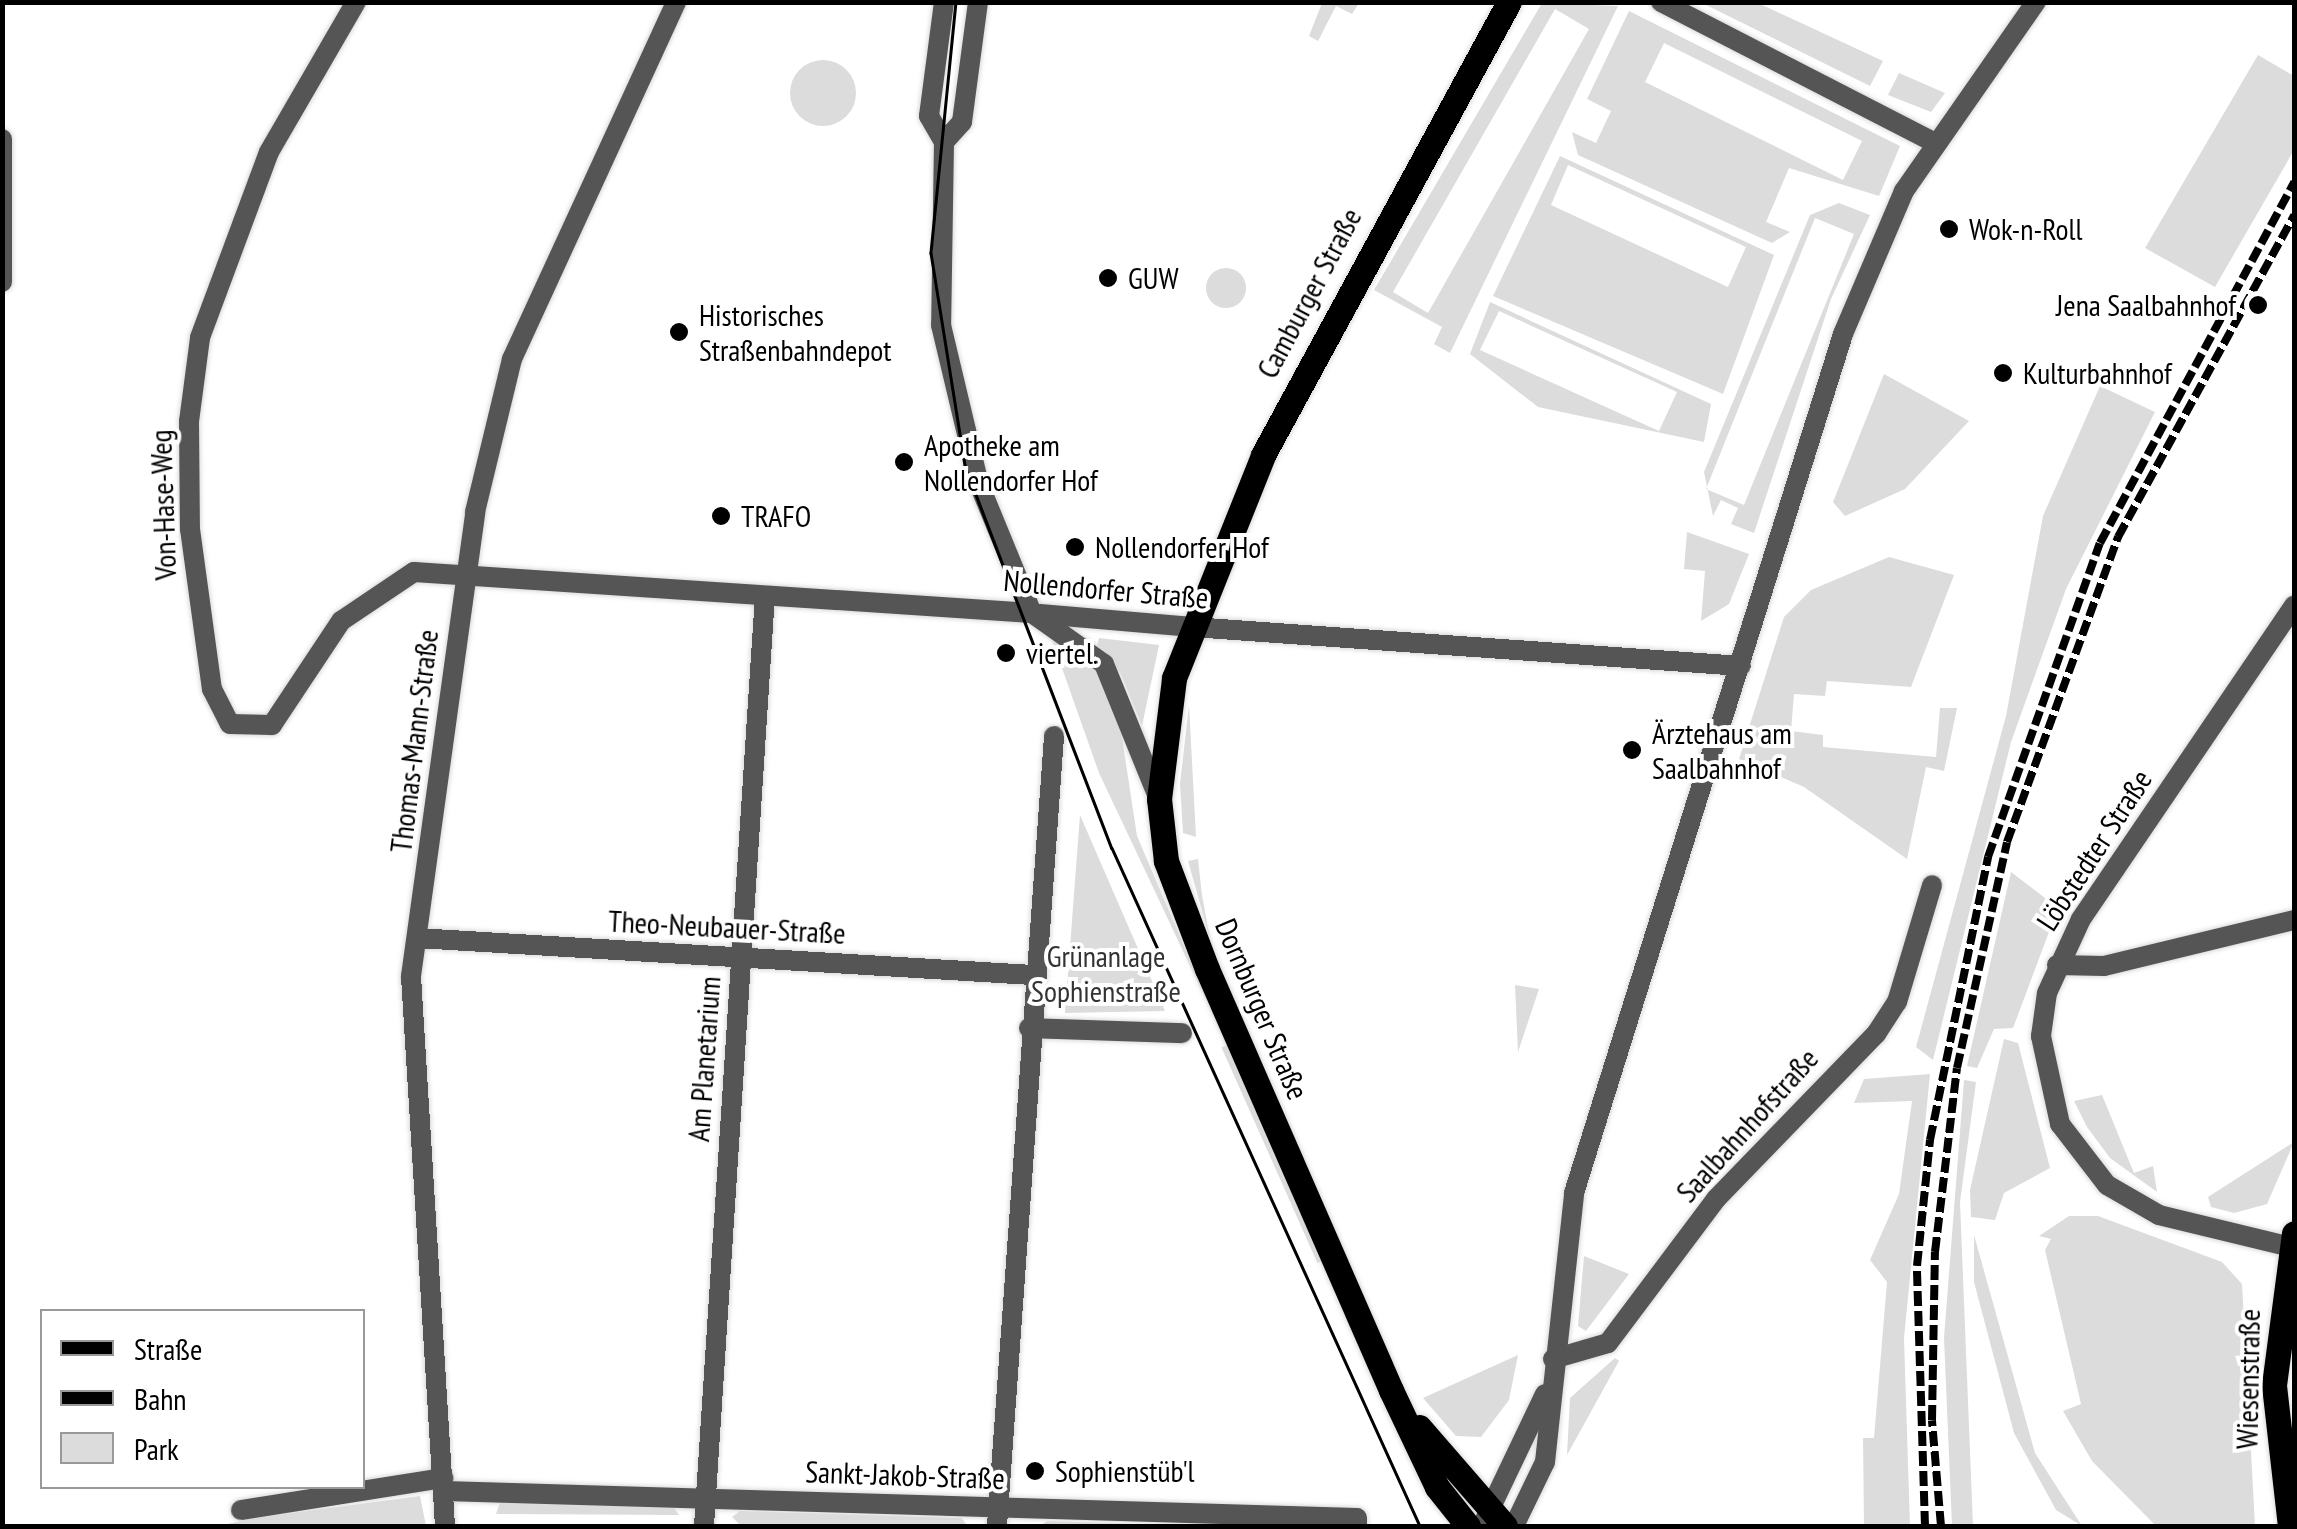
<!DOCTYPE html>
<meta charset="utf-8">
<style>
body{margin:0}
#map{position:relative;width:2297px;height:1529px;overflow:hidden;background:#fff;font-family:"PT Sans Narrow",sans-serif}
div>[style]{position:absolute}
.green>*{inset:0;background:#dcdcdc;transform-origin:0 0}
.round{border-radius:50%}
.roads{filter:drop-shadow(0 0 2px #dbdbdb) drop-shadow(0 0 2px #dbdbdb)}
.minor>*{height:20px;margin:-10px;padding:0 10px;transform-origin:10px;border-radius:10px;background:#555}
.tertiary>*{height:20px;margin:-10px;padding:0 10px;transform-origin:10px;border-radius:10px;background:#555}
.primary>*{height:25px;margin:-12.5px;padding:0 12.5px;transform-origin:12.5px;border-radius:12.5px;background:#000}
.tram>*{height:2.5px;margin:-1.25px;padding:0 1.25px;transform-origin:1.25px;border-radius:1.25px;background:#000}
.rail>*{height:8px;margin-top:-4px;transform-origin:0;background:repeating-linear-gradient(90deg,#000 0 15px,transparent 0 20px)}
.dots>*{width:28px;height:28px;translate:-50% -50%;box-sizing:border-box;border:5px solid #fff;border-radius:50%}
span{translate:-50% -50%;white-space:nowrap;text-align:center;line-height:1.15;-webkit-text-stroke:8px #fff;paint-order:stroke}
.poi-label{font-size:30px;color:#000}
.left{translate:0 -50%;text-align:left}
.right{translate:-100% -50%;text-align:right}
.street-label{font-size:30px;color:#000}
.park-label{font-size:30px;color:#333}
.frame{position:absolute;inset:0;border:5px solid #000;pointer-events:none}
.legend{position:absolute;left:40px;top:1309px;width:325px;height:180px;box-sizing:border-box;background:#fff;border:2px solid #999;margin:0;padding:12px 18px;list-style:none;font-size:30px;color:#000}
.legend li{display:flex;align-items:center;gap:20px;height:50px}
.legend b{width:50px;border:2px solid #999}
</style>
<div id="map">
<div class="green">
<div style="clip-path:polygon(1322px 3px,1359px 3px,1352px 14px,1336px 6px,1318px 41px,1309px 36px)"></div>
<div style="clip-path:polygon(evenodd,1542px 3px,1618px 6px,1450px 353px,1434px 344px,1442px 327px,1374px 290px,1542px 3px,1555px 9px,1589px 29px,1428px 313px,1393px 292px,1555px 9px)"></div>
<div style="clip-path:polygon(1702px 3px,1758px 3px,1883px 61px,1870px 86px)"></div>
<div style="clip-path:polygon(evenodd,1629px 11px,1900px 146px,1879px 196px,1789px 168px,1766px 222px,1790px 232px,1772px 243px,1578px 155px,1572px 132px,1596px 143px,1611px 111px,1587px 99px,1629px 11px,1664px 43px,1862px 141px,1843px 180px,1645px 82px,1664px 43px)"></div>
<div style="clip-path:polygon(2258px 55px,2294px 76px,2294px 150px,2215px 287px,2145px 248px)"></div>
<div class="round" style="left:790px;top:60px;width:66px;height:66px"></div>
<div style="clip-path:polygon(1899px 73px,1945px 93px,1931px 112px,1888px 95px)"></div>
<div style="clip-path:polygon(evenodd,1560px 156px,1774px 255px,1723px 394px,1493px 296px,1560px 156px,1568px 165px,1746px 247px,1728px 287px,1551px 205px,1568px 165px)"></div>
<div style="clip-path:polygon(evenodd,1839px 203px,1870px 215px,1831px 299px,1754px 533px,1731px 524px,1738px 508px,1721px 500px,1713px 516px,1704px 472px,1810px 215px,1839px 203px,1815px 218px,1854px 234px,1744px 505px,1706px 489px,1815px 218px)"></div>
<div class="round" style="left:1206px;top:268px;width:40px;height:40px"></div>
<div style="clip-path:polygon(evenodd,1490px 302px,1711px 404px,1704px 442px,1538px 407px,1470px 354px,1490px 302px,1499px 311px,1677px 392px,1659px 431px,1480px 350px,1499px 311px)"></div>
<div style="clip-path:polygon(1884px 374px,1969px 421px,1905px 489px,1845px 516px,1833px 502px)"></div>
<div style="clip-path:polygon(2100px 386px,2155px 412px,2066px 589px,2011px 742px,1933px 1060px,1916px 1047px,2006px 716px,2043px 516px)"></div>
<div style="clip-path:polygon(1687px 532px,1749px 554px,1729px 604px,1701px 621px,1705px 571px,1684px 569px)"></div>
<div style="clip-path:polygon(1889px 557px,1954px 575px,1911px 687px,1827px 681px,1825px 696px,1794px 694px,1791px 731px,1823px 735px,1823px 747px,1936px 757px,1940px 708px,1957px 708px,1944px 771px,1926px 767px,1907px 859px,1804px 787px,1739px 759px,1784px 617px,1811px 590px)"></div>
<div style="clip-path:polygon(1051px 637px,1099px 672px,1118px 711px,1137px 836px,1218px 1025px,1099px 773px)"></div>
<div style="clip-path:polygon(1099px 638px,1159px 645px,1142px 726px,1121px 674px,1097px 646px)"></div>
<div style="clip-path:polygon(1189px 705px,1196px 837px,1183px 833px,1180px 784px)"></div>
<div style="clip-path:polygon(1080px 815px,1165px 1011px,1065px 1013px)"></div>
<div style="clip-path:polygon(1198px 859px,1202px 895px,1210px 939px,1188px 861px)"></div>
<div style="clip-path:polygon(2011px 872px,2058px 908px,2013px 1028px,1994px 1029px,1977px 1068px,1967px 1066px)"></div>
<div style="clip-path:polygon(1515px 985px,1539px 989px,1518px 1052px)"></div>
<div style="clip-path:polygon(2004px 1039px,2018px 1043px,2050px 1168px,2004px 1193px,1995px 1220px,1971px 1217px,1970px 1190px)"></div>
<div style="left:1227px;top:1045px;width:236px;height:6px;rotate:66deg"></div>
<div style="clip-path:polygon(1930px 1074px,1904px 1338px,1910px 1526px,1864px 1526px,1863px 1438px,1874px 1438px,1887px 1282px,1870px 1260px,1899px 1194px,1912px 1101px,1854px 1103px,1864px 1079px)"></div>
<div style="clip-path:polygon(1964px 1080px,1976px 1082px,1960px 1202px,1973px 1526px,1952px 1526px,1944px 1338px)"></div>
<div style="clip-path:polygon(2102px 1095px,2134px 1173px,2153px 1166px,2157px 1192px,2110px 1158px,2087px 1127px,2074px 1101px)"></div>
<div style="clip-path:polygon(2294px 1142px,2267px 1204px,2234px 1213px,2211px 1207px,2208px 1197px)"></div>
<div style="clip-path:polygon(2069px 1216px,2098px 1216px,2222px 1262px,2242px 1284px,2255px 1526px,2156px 1526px,2092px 1461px,2063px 1411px,2081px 1404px,2045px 1250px,2051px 1239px,2039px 1236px)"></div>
<div style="clip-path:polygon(1974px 1235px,2035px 1453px,2082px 1526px,2056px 1510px,2014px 1433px,1974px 1282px)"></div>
<div style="clip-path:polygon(1584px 1256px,1629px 1274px,1586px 1331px,1578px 1326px)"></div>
<div style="clip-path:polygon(1518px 1355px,1509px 1400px,1481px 1437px,1456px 1436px,1423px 1398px)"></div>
<div style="clip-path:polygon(1615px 1358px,1619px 1361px,1567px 1455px,1570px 1398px)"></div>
<div style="clip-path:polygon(420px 1496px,426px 1526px,219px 1526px,254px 1518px)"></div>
<div style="clip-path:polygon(500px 1502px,674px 1508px,679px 1515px,496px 1514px)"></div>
<div style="clip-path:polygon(740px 1511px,962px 1518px,967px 1526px,739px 1524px,732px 1517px)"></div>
<div style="clip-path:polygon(1047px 1521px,1194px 1526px,1040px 1526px)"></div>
</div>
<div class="roads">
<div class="minor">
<div style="left:356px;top:2px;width:173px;rotate:120.1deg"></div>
<div style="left:269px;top:152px;width:198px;rotate:110.4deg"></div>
<div style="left:200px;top:338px;width:84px;rotate:97.5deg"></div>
<div style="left:189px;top:421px;width:108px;rotate:89.5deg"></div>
<div style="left:190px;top:529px;width:162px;rotate:82.2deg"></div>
<div style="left:212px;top:689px;width:39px;rotate:63deg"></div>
<div style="left:230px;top:724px;width:42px;rotate:1.4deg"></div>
<div style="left:272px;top:725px;width:125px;rotate:-56.4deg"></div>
<div style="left:341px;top:621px;width:88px;rotate:-33.9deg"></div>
<div style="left:414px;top:572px;width:619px;rotate:3.8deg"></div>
<div style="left:1661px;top:2px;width:308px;rotate:27.2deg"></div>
<div style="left:2px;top:139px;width:143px;rotate:90deg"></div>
<div style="left:1192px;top:627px;width:550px;rotate:4.06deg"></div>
<div style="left:417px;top:938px;width:617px;rotate:3.44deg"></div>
<div style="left:2057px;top:965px;width:47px;rotate:1.2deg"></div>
<div style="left:2104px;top:966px;width:195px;rotate:-13.6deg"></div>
<div style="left:1029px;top:1028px;width:153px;rotate:1.9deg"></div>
<div style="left:2291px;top:1247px;width:136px;rotate:-166.4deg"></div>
<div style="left:2159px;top:1215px;width:60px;rotate:-150deg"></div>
<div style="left:2107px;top:1185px;width:77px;rotate:-127.6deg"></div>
<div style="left:2060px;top:1124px;width:90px;rotate:-102.2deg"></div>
<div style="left:2041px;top:1036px;width:43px;rotate:-82.1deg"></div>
<div style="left:2047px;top:993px;width:81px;rotate:-65.3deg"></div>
<div style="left:2081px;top:919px;width:379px;rotate:-55.8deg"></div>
<div style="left:1553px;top:1359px;width:57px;rotate:-16.2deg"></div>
<div style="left:1608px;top:1343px;width:180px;rotate:-53.1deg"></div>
<div style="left:1716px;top:1199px;width:230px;rotate:-45.9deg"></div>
<div style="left:1876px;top:1034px;width:38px;rotate:-57deg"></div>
<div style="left:1897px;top:1002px;width:122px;rotate:-73.3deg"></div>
<div style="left:444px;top:1491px;width:913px;rotate:1.69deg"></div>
<div style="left:1357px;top:1518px;width:8px;rotate:90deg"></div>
<div style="left:241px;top:1510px;width:205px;rotate:-9deg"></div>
<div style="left:445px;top:1526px;width:551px;rotate:-93.54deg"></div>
<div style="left:411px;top:976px;width:468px;rotate:-82.1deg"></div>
<div style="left:475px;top:512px;width:157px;rotate:-76.4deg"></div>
<div style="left:512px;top:359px;width:393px;rotate:-65.3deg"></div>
<div style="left:704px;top:1526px;width:932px;rotate:-86.25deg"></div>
<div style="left:997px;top:1526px;width:792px;rotate:-85.87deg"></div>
<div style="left:1482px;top:1526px;width:146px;rotate:-64.5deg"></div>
<div style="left:1514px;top:1526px;width:71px;rotate:-64.2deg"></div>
<div style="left:1545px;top:1462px;width:271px;rotate:-83.8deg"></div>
<div style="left:1574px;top:1193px;width:900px;rotate:-72.61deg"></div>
<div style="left:1843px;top:334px;width:155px;rotate:-66.9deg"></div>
<div style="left:1904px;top:191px;width:231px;rotate:-55.1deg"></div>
</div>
<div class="tertiary">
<div style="left:944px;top:2px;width:115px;rotate:97.5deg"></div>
<div style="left:929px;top:116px;width:30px;rotate:60deg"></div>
<div style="left:978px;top:2px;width:121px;rotate:97.6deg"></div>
<div style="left:962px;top:122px;width:27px;rotate:132deg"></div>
<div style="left:944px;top:142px;width:183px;rotate:90.9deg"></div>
<div style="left:941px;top:325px;width:163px;rotate:76.6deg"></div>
<div style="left:979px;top:484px;width:139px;rotate:67.7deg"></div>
<div style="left:1032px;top:613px;width:88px;rotate:35.3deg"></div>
<div style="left:1104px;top:664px;width:144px;rotate:67.9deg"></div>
<div style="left:1040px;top:614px;width:153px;rotate:4.9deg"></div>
</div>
<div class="primary">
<div style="left:1419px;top:1427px;width:131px;rotate:49deg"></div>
<div style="left:1468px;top:1526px;width:50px;rotate:-128.5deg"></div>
<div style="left:1437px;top:1487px;width:107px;rotate:-115.4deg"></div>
<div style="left:1391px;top:1390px;width:459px;rotate:-113.6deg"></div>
<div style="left:1207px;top:969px;width:116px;rotate:-110.8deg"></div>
<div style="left:1166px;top:861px;width:62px;rotate:-96.4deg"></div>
<div style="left:1159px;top:799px;width:122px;rotate:-82.9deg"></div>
<div style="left:1174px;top:678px;width:240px;rotate:-68.2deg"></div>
<div style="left:1263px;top:455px;width:515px;rotate:-61.5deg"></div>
<div style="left:2290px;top:1526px;width:142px;rotate:-96.5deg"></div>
<div style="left:2274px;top:1385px;width:153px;rotate:-82.5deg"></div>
</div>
</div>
<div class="tram">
<div style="left:956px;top:2px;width:252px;rotate:95.7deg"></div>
<div style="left:931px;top:253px;width:216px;rotate:80.9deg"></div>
<div style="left:965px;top:466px;width:409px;rotate:69deg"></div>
<div style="left:1112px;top:848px;width:745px;rotate:65.57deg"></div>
</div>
<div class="rail">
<div style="left:1925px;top:1526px;width:260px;rotate:-91.8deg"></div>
<div style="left:1917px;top:1266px;width:127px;rotate:-84.1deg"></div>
<div style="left:1930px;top:1140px;width:289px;rotate:-78.4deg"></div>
<div style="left:1988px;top:857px;width:333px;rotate:-70.4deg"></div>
<div style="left:2100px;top:543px;width:410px;rotate:-61.7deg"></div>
<div style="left:1941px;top:1526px;width:106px;rotate:-94.9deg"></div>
<div style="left:1932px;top:1420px;width:168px;rotate:-89deg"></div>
<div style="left:1935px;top:1252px;width:185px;rotate:-83.2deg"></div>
<div style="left:1957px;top:1068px;width:231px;rotate:-77.5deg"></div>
<div style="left:2007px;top:842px;width:325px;rotate:-70deg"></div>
<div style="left:2118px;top:537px;width:367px;rotate:-61.3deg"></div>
</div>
<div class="dots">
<div style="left:1949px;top:229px;background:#000"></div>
<div style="left:1108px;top:278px;background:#000"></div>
<div style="left:2258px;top:305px;background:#000"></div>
<div style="left:679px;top:332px;background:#000"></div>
<div style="left:2003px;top:373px;background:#000"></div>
<div style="left:904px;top:462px;background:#000"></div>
<div style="left:721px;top:516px;background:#000"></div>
<div style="left:1075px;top:547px;background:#000"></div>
<div style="left:1006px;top:653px;background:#000"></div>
<div style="left:1632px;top:750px;background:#000"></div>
<div style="left:1035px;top:1471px;background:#000"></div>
</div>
<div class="poi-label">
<span class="left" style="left:1969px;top:229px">Wok-n-Roll</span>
<span class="left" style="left:1128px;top:278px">GUW</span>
<span class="right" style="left:2236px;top:305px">Jena Saalbahnhof</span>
<span class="left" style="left:699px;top:332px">Historisches<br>Straßenbahndepot</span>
<span class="left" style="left:2023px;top:373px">Kulturbahnhof</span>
<span class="left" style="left:924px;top:462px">Apotheke am<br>Nollendorfer Hof</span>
<span class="left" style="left:741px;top:516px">TRAFO</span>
<span class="left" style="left:1095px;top:547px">Nollendorfer Hof</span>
<span class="left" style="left:1026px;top:653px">viertel.</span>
<span class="left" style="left:1652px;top:750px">Ärztehaus am<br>Saalbahnhof</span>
<span class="left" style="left:1055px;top:1471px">Sophienstüb'l</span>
</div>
<div class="street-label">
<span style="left:1309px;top:293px;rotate:-62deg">Camburger Straße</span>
<span style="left:163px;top:505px;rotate:-92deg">Von-Hase-Weg</span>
<span style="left:1106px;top:589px;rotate:5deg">Nollendorfer Straße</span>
<span style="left:414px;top:741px;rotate:-83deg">Thomas-Mann-Straße</span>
<span style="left:2094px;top:850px;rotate:-57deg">Löbstedter Straße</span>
<span style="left:727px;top:927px;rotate:3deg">Theo-Neubauer-Straße</span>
<span style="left:1262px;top:1009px;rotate:67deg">Dornburger Straße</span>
<span style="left:704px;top:1059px;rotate:-86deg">Am Planetarium</span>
<span style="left:1747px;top:1125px;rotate:-48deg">Saalbahnhofstraße</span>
<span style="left:2248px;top:1379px;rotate:-89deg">Wiesenstraße</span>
<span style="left:905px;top:1475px;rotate:2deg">Sankt-Jakob-Straße</span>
</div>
<div class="park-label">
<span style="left:1106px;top:973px">Grünanlage<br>Sophienstraße</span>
</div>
<div class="frame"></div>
<ul class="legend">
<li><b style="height:12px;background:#000"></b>Straße</li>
<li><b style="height:12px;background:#000"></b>Bahn</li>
<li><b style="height:28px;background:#dcdcdc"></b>Park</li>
</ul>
</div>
